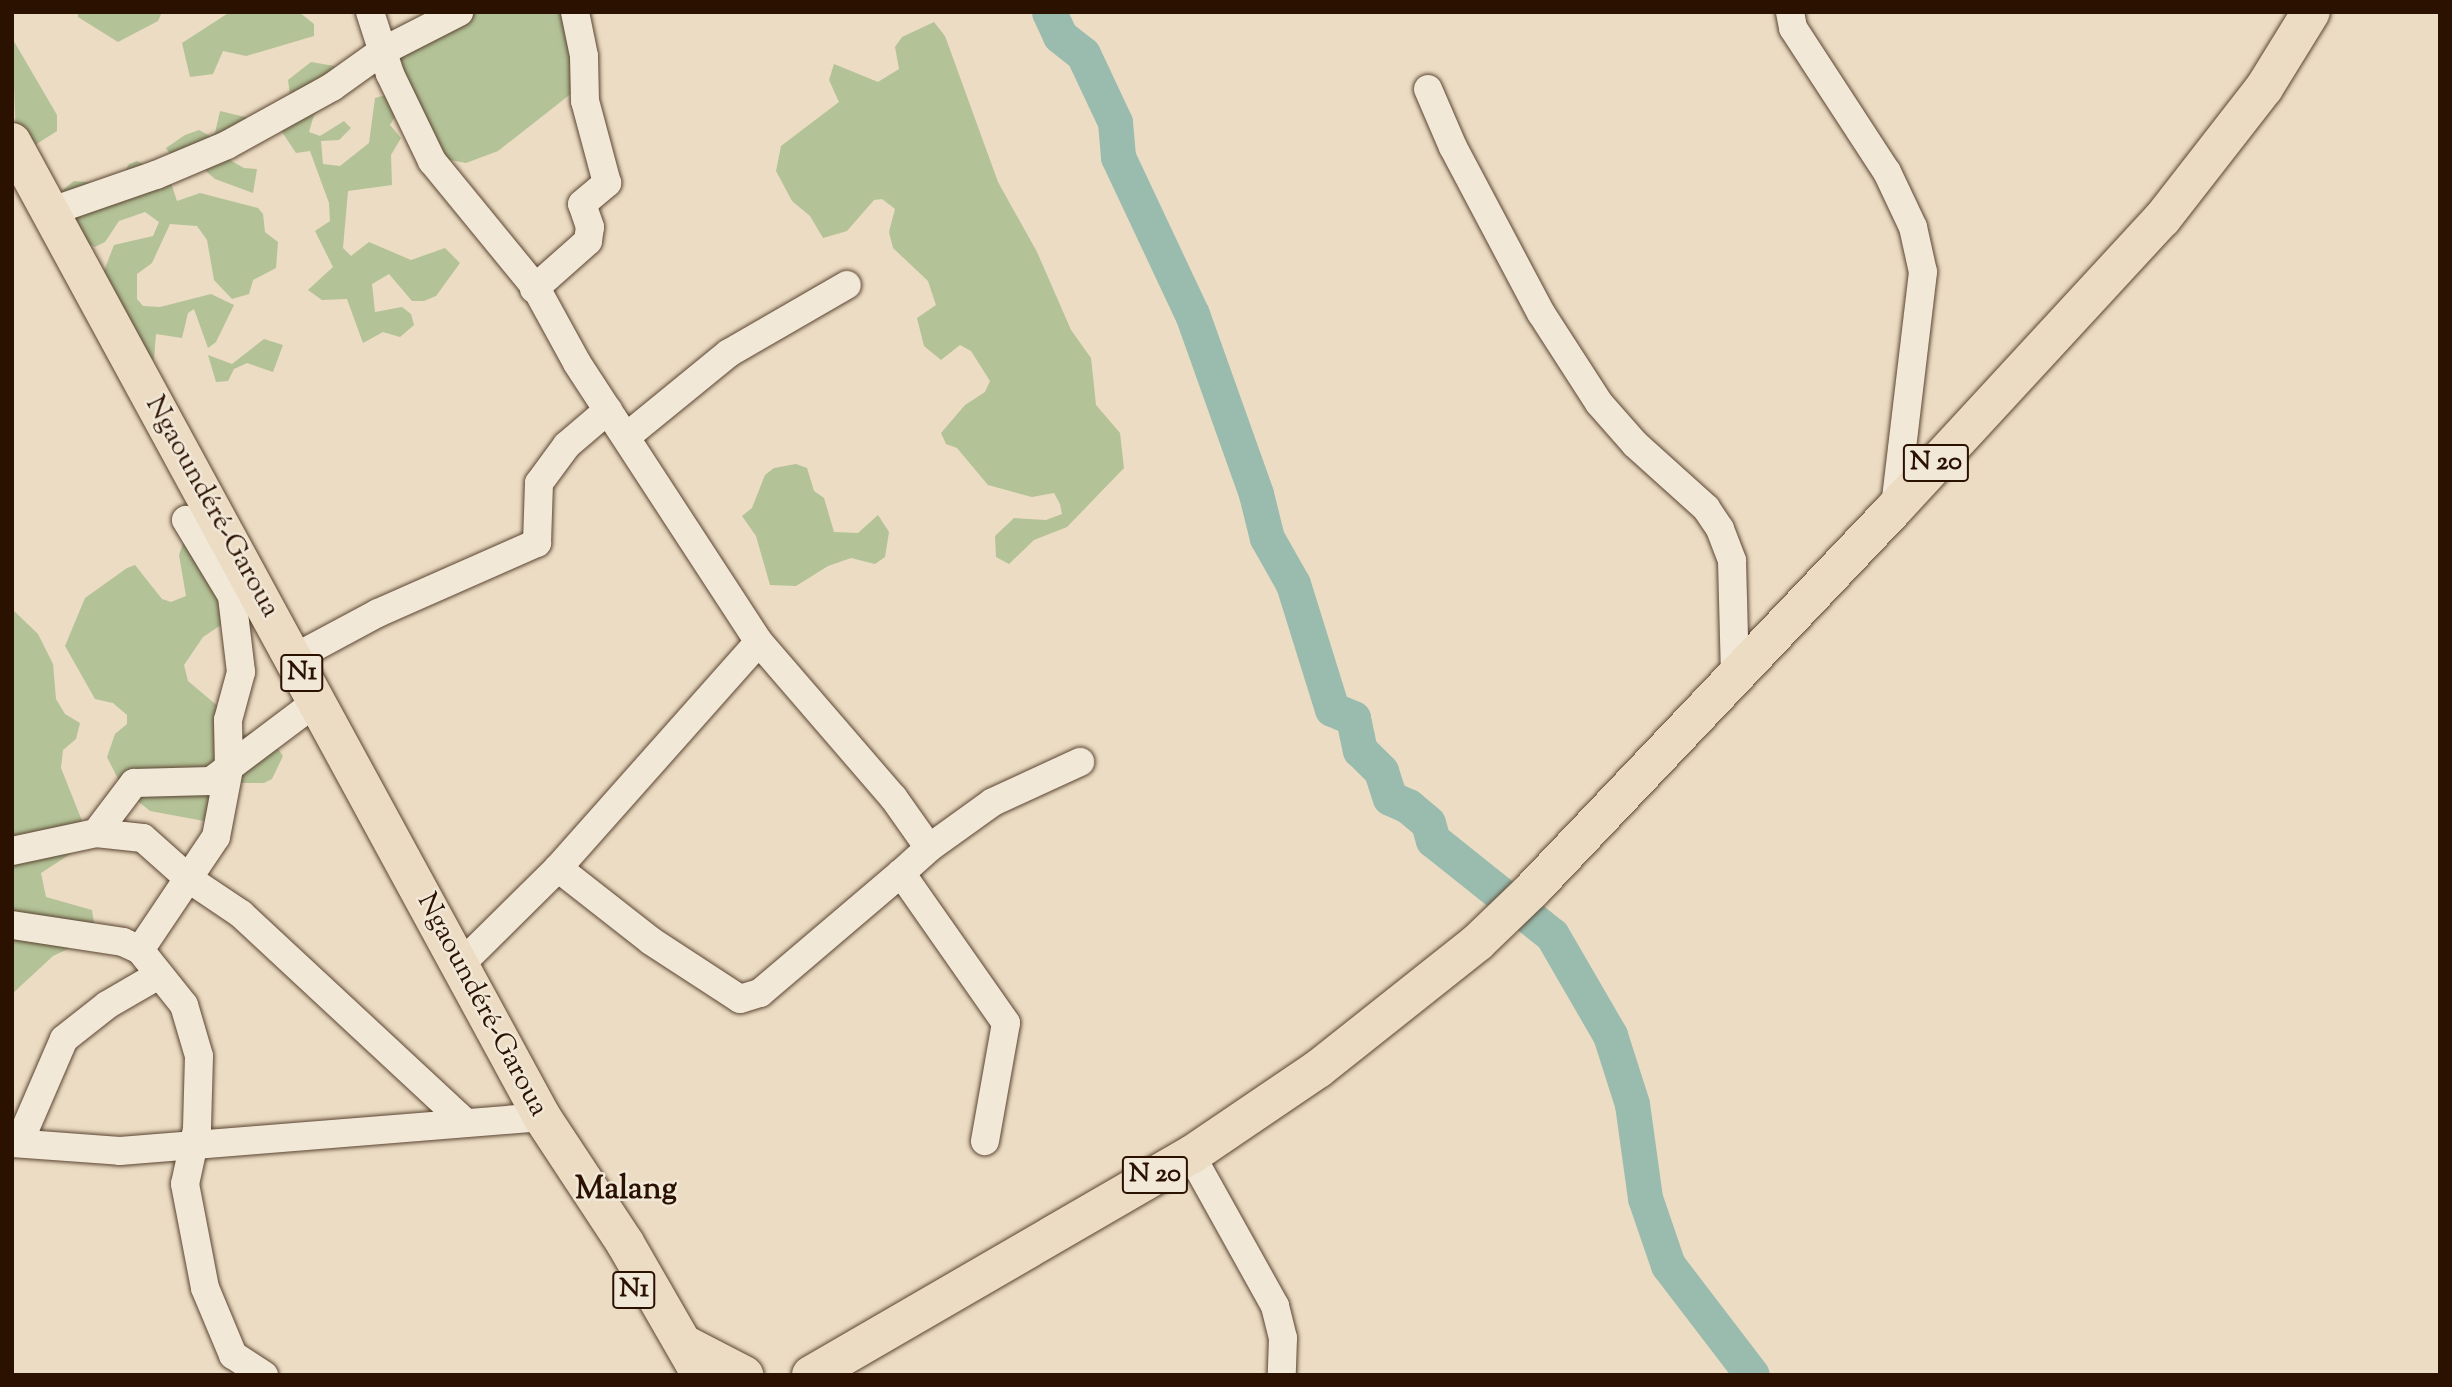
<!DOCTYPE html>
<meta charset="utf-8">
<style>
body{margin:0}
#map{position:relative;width:2452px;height:1387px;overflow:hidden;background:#ebdcc3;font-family:"Sorts Mill Goudy",serif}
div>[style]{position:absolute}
.green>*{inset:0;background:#b3c297}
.river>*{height:35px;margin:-17.5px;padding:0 17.5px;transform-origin:17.5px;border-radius:17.5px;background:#99bcae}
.roads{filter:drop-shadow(0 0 2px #5b4431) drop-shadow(0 0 2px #5b4431)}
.minor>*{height:28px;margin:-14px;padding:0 14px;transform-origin:14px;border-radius:14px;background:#f2e8d8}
.highway>*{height:38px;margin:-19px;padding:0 19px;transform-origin:19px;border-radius:19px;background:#ebdcc3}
span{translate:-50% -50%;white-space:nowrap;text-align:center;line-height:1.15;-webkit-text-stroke:5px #f2e8d8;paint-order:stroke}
.shield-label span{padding:2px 5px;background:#f2e8d8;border:2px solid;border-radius:5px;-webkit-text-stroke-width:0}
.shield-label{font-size:26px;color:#2b1100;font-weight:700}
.street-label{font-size:28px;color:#2b1100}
.quarter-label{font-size:32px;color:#2b1100;font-weight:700}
.frame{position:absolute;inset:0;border:14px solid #2b1100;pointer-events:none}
</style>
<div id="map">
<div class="green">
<div style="clip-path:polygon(78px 12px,162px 12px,158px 21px,118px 42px,78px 17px)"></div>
<div style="clip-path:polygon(230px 12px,299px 12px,314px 24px,314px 36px,246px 56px,223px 51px,213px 74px,190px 77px,182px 43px)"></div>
<div style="clip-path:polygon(447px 12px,586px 12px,591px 78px,498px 151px,466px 163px,434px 157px,374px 55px)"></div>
<div style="clip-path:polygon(934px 22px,945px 36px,998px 182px,1037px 252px,1071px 330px,1091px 358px,1096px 405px,1120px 433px,1124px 468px,1067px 527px,1034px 540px,1009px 564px,996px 557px,995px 536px,1014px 518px,1046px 520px,1062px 514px,1060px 504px,1054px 493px,1032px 497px,988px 485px,957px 448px,946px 444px,941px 433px,965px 405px,985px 392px,990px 381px,971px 351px,960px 345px,941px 360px,924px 346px,917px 318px,936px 305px,928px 281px,893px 248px,889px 232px,895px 209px,882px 199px,874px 200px,847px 231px,823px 238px,810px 216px,792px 201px,776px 171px,781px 146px,839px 102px,829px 80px,834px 64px,878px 82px,899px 69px,895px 47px,902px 37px)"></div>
<div style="clip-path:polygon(12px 38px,57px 115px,57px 131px,35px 145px,16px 136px)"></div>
<div style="clip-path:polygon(311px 62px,334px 66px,344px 88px,314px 115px,309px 132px,320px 136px,344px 121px,351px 128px,339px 140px,321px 141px,323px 164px,340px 166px,369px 143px,375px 98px,386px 95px,398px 112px,390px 125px,401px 138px,391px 155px,392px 185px,348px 191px,343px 248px,351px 256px,369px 242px,411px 260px,445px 248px,460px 263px,436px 296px,424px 301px,412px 301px,389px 274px,372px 284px,375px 312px,402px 307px,411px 314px,414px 325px,400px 337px,383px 332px,363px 343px,347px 299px,322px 300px,308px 290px,333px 267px,315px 231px,330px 221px,329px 203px,310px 151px,296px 153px,282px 132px,292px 109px,288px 80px)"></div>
<div style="clip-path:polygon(220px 111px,253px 119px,223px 156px,244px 168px,257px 169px,253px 193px,215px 179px,193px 160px,170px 154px,166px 148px,185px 135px,199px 130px,210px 136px,215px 133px)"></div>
<div style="clip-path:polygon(137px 161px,169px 177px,177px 201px,200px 193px,258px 208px,263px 214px,265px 232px,278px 242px,276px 268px,253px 280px,249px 294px,232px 299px,214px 280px,207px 240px,197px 226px,170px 224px,152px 263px,137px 274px,137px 299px,143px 306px,160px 307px,211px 294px,234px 305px,216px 342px,208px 348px,194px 309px,188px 313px,182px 338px,156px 334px,154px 359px,146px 361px,99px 284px,114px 245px,153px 236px,159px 222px,145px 212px,119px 221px,105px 242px,95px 247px,84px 242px,60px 200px,64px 189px,74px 181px,109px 184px,120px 180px,129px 164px)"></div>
<div style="clip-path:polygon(264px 339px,283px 345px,273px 372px,247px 363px,234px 369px,228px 381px,216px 382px,208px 355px,232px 364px)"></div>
<div style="clip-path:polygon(796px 464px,807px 468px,814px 491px,824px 498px,834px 532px,858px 533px,878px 515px,889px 532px,885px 557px,875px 564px,851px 558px,828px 566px,796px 586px,770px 585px,756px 536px,742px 516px,752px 508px,765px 475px,774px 468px)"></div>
<div style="clip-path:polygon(185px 538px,225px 587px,224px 623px,203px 637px,184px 665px,188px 681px,220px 708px,227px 744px,253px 731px,269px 736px,283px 756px,272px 779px,264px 783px,236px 783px,212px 817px,204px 821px,150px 811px,123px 789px,107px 757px,115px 734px,127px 724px,127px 715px,113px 703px,95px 699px,65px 646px,85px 598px,127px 568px,135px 565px,162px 599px,171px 602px,186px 596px,179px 555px)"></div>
<div style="clip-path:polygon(12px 609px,38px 634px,53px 664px,56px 699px,65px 714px,80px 723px,76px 739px,63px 750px,61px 768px,86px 831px,81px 847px,41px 873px,46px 897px,92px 910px,96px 936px,53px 956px,12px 994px)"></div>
</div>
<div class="river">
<div style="left:1049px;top:12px;width:26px;rotate:65deg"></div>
<div style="left:1060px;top:36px;width:29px;rotate:38deg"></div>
<div style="left:1083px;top:54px;width:75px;rotate:64.8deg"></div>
<div style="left:1115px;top:122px;width:35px;rotate:85deg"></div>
<div style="left:1118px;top:157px;width:174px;rotate:64.8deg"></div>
<div style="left:1192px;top:314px;width:191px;rotate:70.4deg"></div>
<div style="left:1256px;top:494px;width:45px;rotate:76deg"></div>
<div style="left:1267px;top:538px;width:53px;rotate:60.5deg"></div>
<div style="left:1293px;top:584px;width:131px;rotate:72.7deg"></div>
<div style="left:1332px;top:709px;width:23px;rotate:23deg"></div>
<div style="left:1353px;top:718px;width:33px;rotate:78deg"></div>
<div style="left:1360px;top:750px;width:30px;rotate:45deg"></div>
<div style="left:1381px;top:771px;width:28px;rotate:72deg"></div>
<div style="left:1390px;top:798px;width:20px;rotate:24deg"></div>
<div style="left:1408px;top:806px;width:26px;rotate:40deg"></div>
<div style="left:1428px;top:823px;width:18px;rotate:74deg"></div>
<div style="left:1433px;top:840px;width:152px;rotate:38.6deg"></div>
<div style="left:1552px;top:935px;width:116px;rotate:59.9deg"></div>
<div style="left:1610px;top:1035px;width:72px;rotate:72.3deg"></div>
<div style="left:1632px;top:1104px;width:95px;rotate:82.1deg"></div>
<div style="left:1645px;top:1198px;width:71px;rotate:71.1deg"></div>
<div style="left:1668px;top:1265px;width:138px;rotate:52.6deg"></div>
</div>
<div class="roads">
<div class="minor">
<div style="left:370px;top:12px;width:65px;rotate:72.1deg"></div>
<div style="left:390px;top:74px;width:97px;rotate:64.2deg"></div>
<div style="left:432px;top:161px;width:164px;rotate:50.7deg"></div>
<div style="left:536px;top:288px;width:85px;rotate:61.3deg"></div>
<div style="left:577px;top:363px;width:333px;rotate:56.9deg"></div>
<div style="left:759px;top:642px;width:205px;rotate:49.2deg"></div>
<div style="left:893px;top:797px;width:62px;rotate:54.8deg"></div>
<div style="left:929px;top:848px;width:38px;rotate:138deg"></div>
<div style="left:901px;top:873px;width:183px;rotate:55deg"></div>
<div style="left:1006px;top:1023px;width:120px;rotate:100.1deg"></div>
<div style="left:1790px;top:12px;width:16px;rotate:79deg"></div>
<div style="left:1793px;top:28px;width:172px;rotate:56.9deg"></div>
<div style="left:1887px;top:172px;width:61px;rotate:64.7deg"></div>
<div style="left:1913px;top:227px;width:46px;rotate:77.5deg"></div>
<div style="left:1923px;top:272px;width:238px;rotate:96.8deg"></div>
<div style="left:1428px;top:89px;width:63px;rotate:66.7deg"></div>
<div style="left:1453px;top:147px;width:188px;rotate:62.1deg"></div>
<div style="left:1541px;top:313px;width:107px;rotate:57.2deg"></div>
<div style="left:1599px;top:403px;width:55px;rotate:48.7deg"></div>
<div style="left:1635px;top:444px;width:96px;rotate:42deg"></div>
<div style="left:1706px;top:508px;width:25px;rotate:56deg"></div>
<div style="left:1720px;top:529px;width:34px;rotate:69deg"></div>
<div style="left:1732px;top:561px;width:115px;rotate:88.5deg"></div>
<div style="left:49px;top:212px;width:113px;rotate:-19.1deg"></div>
<div style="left:156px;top:175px;width:77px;rotate:-22.9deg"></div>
<div style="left:227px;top:145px;width:120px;rotate:-28.9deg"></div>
<div style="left:332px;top:87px;width:60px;rotate:-35.5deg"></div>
<div style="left:381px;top:52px;width:88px;rotate:-27.1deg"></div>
<div style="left:534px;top:289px;width:72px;rotate:-41.6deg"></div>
<div style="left:588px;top:241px;width:14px;rotate:-82deg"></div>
<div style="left:590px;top:227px;width:24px;rotate:-109deg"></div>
<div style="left:582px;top:204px;width:33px;rotate:-40deg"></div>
<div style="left:607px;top:183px;width:85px;rotate:-105deg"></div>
<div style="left:585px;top:101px;width:45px;rotate:-91.3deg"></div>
<div style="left:584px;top:56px;width:45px;rotate:-101.6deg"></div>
<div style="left:626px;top:437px;width:133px;rotate:-39.2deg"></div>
<div style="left:729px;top:353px;width:136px;rotate:-30deg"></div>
<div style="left:294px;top:658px;width:95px;rotate:-28.2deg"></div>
<div style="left:378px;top:613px;width:174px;rotate:-23.8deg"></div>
<div style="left:537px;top:543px;width:60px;rotate:-88.1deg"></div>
<div style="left:539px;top:483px;width:47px;rotate:-53.6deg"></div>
<div style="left:567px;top:445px;width:54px;rotate:-40.5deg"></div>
<div style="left:96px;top:833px;width:63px;rotate:-52.8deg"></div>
<div style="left:134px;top:783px;width:77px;rotate:-1.5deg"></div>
<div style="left:211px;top:781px;width:131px;rotate:-37deg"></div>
<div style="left:929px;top:848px;width:79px;rotate:-35.7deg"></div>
<div style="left:993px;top:802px;width:96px;rotate:-24.7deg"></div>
<div style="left:12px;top:851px;width:86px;rotate:-12.1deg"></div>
<div style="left:96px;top:833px;width:47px;rotate:6.1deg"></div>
<div style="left:143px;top:838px;width:62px;rotate:41.7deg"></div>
<div style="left:189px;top:879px;width:63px;rotate:33.9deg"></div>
<div style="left:241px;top:914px;width:307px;rotate:42.9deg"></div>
<div style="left:558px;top:868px;width:118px;rotate:38.1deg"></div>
<div style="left:651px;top:941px;width:106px;rotate:33.1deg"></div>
<div style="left:740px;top:999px;width:21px;rotate:-17deg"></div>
<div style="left:760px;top:993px;width:185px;rotate:-40.4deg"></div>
<div style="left:12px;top:925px;width:112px;rotate:8.7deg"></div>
<div style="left:123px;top:942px;width:19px;rotate:25deg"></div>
<div style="left:140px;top:950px;width:70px;rotate:51.3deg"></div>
<div style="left:184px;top:1005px;width:53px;rotate:73.6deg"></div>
<div style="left:199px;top:1056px;width:73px;rotate:91.6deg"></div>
<div style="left:197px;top:1129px;width:56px;rotate:102.3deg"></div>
<div style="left:185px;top:1184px;width:106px;rotate:79.1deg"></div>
<div style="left:205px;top:1288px;width:73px;rotate:67.3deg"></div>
<div style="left:233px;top:1355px;width:37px;rotate:33deg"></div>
<div style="left:140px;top:950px;width:136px;rotate:-56.1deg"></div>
<div style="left:216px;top:837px;width:69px;rotate:-79.2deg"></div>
<div style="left:229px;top:769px;width:49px;rotate:-91.2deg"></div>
<div style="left:228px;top:720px;width:50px;rotate:-74.8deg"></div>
<div style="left:241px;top:672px;width:77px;rotate:-96.8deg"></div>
<div style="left:232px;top:596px;width:89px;rotate:-121.2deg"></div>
<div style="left:461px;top:964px;width:136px;rotate:-44.7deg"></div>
<div style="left:558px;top:868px;width:302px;rotate:-48.4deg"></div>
<div style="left:12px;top:1143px;width:108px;rotate:4.2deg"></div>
<div style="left:120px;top:1151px;width:423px;rotate:-4.6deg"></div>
<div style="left:19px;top:1143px;width:113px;rotate:-66.6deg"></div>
<div style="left:64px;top:1039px;width:55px;rotate:-38.3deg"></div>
<div style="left:107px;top:1005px;width:58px;rotate:-30.1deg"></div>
<div style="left:1191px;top:1155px;width:173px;rotate:60.9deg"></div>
<div style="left:1275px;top:1306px;width:33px;rotate:76deg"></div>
<div style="left:1283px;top:1338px;width:37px;rotate:92deg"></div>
</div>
<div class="highway">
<div style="left:12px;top:142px;width:1110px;rotate:61.47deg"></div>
<div style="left:542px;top:1117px;width:151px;rotate:56.6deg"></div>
<div style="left:625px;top:1243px;width:152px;rotate:60.1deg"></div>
<div style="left:684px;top:1344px;width:68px;rotate:27.3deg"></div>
<div style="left:811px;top:1375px;width:439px;rotate:-30.1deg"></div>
<div style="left:1191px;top:1155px;width:153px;rotate:-34.1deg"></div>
<div style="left:1318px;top:1069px;width:204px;rotate:-38.4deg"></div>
<div style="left:1478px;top:942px;width:75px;rotate:-43.9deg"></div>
<div style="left:1532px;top:890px;width:527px;rotate:-46.46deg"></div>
<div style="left:1895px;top:508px;width:393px;rotate:-47.3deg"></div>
<div style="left:2162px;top:219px;width:166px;rotate:-52.1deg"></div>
<div style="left:2264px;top:88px;width:89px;rotate:-58.3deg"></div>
</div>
</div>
<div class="shield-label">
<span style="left:1936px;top:463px">N 20</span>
<span style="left:302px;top:673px">N1</span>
<span style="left:1155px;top:1175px">N 20</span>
<span style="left:634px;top:1290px">N1</span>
</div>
<div class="street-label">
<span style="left:212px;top:507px;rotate:61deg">Ngaoundéré-Garoua</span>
<span style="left:482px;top:1005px;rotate:62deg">Ngaoundéré-Garoua</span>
</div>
<div class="quarter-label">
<span style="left:626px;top:1190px">Malang</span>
</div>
<div class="frame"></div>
</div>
